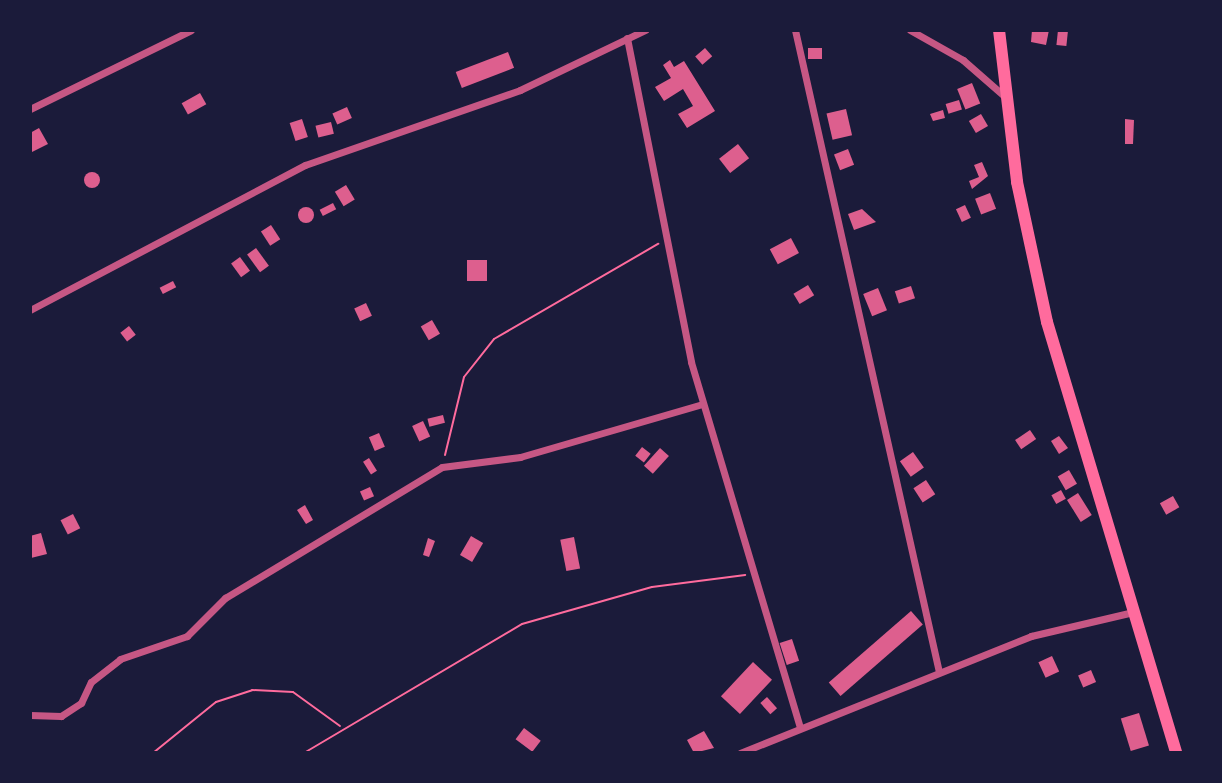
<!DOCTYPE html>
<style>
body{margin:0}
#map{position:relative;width:1222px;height:783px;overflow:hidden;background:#1b1b3a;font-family:Quicksand,sans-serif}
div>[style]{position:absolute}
.building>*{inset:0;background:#dd5f8e;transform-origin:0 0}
.round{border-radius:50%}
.path>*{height:2px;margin:-1px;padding:0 1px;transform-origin:1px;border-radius:1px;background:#ff6b9d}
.minor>*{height:7px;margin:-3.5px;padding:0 3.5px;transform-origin:3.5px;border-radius:3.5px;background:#c65784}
.primary>*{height:12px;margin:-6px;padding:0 6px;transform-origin:6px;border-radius:6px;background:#ff6b9d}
span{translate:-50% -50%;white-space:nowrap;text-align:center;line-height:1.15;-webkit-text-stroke:8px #1b1b3a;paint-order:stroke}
.frame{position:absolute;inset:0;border:32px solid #1b1b3a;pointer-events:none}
</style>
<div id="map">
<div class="building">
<div style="clip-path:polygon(1032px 30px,1049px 30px,1046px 45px,1031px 42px)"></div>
<div style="left:1058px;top:30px;width:10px;height:15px;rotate:6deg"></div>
<div style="left:705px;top:48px;width:11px;height:13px;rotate:49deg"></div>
<div style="left:808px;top:48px;width:14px;height:11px"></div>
<div style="left:508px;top:52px;width:17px;height:56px;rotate:69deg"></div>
<div style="clip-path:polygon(670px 60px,674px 67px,684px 61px,715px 111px,687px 128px,678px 114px,693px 106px,683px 89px,664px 101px,655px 87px,671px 78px,663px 65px)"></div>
<div style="left:972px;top:83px;width:22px;height:16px;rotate:68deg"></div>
<div style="left:200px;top:93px;width:13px;height:21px;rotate:61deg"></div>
<div style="left:959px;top:100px;width:10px;height:14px;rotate:73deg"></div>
<div style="left:347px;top:107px;width:12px;height:16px;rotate:66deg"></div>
<div style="left:846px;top:109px;width:27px;height:20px;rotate:77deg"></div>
<div style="clip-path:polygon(943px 110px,945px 118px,933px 121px,930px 114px)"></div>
<div style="left:981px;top:114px;width:14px;height:14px;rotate:60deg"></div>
<div style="left:302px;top:119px;width:19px;height:13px;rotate:72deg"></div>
<div style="clip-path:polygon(1125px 119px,1134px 120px,1133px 144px,1125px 144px)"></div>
<div style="left:331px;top:122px;width:12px;height:16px;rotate:76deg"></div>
<div style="clip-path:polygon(39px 128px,48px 144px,30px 153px,30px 133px)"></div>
<div style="left:738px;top:144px;width:18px;height:24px;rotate:52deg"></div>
<div style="left:848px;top:149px;width:17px;height:15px;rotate:69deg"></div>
<div style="clip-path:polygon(982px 162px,988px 176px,972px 189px,969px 181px,979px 177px,974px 165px)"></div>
<div class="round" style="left:84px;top:172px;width:16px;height:16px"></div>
<div style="left:346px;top:185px;width:17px;height:13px;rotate:59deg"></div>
<div style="left:990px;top:193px;width:17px;height:16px;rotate:69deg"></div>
<div style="left:333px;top:203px;width:7px;height:15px;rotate:63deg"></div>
<div style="left:965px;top:205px;width:14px;height:10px;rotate:65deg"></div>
<div class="round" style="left:298px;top:207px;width:16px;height:16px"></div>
<div style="clip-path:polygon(862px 209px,876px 222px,854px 230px,848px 214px)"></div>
<div style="left:271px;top:225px;width:17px;height:12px;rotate:57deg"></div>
<div style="left:791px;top:238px;width:17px;height:24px;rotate:62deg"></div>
<div style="left:256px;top:248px;width:22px;height:11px;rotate:54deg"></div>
<div style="left:240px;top:257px;width:17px;height:11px;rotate:54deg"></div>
<div style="left:467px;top:260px;width:20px;height:21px"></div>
<div style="left:173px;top:281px;width:7px;height:15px;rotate:63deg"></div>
<div style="left:808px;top:285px;width:12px;height:17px;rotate:59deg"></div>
<div style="left:911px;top:286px;width:13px;height:17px;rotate:72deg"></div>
<div style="left:878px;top:288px;width:24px;height:16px;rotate:68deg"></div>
<div style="left:366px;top:303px;width:14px;height:13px;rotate:65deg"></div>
<div style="left:432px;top:320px;width:16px;height:13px;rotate:60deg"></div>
<div style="left:129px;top:326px;width:11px;height:11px;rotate:52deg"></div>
<div style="left:443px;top:415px;width:8px;height:16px;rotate:76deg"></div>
<div style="left:423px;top:421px;width:17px;height:12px;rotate:65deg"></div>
<div style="left:1030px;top:430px;width:11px;height:18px;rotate:56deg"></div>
<div style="left:379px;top:433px;width:15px;height:11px;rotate:67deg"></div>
<div style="clip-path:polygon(1059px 436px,1068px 448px,1059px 454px,1051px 441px)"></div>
<div style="left:642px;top:447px;width:11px;height:11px;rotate:38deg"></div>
<div style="left:660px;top:448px;width:12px;height:24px;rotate:42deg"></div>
<div style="left:913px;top:452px;width:19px;height:16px;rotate:55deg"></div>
<div style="left:369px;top:458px;width:15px;height:7px;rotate:58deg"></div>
<div style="left:1069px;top:470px;width:16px;height:13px;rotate:60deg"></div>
<div style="left:926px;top:480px;width:17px;height:15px;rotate:57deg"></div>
<div style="left:370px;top:487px;width:10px;height:11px;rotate:66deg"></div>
<div style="left:1061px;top:490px;width:10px;height:11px;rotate:61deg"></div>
<div style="left:1078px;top:493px;width:26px;height:13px;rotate:58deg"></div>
<div style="left:1173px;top:496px;width:13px;height:15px;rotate:61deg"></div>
<div style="clip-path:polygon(305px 505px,313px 520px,306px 524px,297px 510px)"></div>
<div style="left:73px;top:514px;width:16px;height:14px;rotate:63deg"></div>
<div style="clip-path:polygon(41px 533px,47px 554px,31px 558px,30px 536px)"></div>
<div style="left:471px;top:536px;width:14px;height:22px;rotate:30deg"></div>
<div style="left:574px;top:537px;width:32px;height:14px;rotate:79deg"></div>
<div style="clip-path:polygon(428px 538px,435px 541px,429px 557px,423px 555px)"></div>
<div style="left:911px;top:611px;width:18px;height:109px;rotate:49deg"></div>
<div style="left:792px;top:639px;width:23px;height:13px;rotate:72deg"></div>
<div style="left:1052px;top:656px;width:17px;height:15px;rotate:65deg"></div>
<div style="left:753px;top:662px;width:26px;height:47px;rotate:43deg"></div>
<div style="left:1091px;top:670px;width:13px;height:14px;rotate:67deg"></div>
<div style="left:767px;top:697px;width:15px;height:9px;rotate:48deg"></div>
<div style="left:1139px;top:713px;width:34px;height:19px;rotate:73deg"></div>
<div style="left:524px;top:728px;width:21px;height:14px;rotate:37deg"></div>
<div style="clip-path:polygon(704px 731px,714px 748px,694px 753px,687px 740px)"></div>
</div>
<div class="path">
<div style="left:445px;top:455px;width:80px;rotate:-76.3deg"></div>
<div style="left:464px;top:377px;width:48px;rotate:-51.7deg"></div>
<div style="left:494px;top:339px;width:190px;rotate:-30.1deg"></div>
<div style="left:153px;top:753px;width:81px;rotate:-39deg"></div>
<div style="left:216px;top:702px;width:38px;rotate:-18deg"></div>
<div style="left:252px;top:690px;width:41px;rotate:2.8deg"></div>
<div style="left:293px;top:692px;width:58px;rotate:35.9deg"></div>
<div style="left:304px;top:753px;width:253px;rotate:-30.6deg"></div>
<div style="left:522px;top:624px;width:135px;rotate:-15.9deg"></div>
<div style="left:652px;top:587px;width:94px;rotate:-7.4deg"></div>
</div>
<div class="minor">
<div style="left:795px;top:30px;width:658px;rotate:77.36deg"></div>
<div style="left:910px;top:30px;width:61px;rotate:29.5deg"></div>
<div style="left:963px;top:60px;width:53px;rotate:41.2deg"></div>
<div style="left:627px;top:38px;width:330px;rotate:78.8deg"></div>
<div style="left:691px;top:362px;width:381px;rotate:73.4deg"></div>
<div style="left:30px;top:109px;width:179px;rotate:-26.1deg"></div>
<div style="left:30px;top:310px;width:311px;rotate:-27.8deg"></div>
<div style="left:305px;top:165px;width:228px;rotate:-19.2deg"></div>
<div style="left:520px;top:90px;width:139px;rotate:-25.6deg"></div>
<div style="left:30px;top:715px;width:31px;rotate:2deg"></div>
<div style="left:61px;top:716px;width:24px;rotate:-33deg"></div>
<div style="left:81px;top:703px;width:23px;rotate:-65deg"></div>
<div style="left:91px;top:682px;width:37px;rotate:-38deg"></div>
<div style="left:120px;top:659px;width:71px;rotate:-18.9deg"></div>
<div style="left:187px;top:636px;width:54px;rotate:-45deg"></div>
<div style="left:225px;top:598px;width:253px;rotate:-31.1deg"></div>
<div style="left:442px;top:467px;width:79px;rotate:-7.3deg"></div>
<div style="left:520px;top:457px;width:190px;rotate:-16.2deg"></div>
<div style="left:740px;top:753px;width:314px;rotate:-21.9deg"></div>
<div style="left:1031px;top:636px;width:105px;rotate:-13.2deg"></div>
</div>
<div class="primary">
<div style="left:999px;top:30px;width:153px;rotate:83.2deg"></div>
<div style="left:1017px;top:182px;width:143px;rotate:77.9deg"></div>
<div style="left:1047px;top:322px;width:450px;rotate:73.3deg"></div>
</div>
<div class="frame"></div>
</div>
